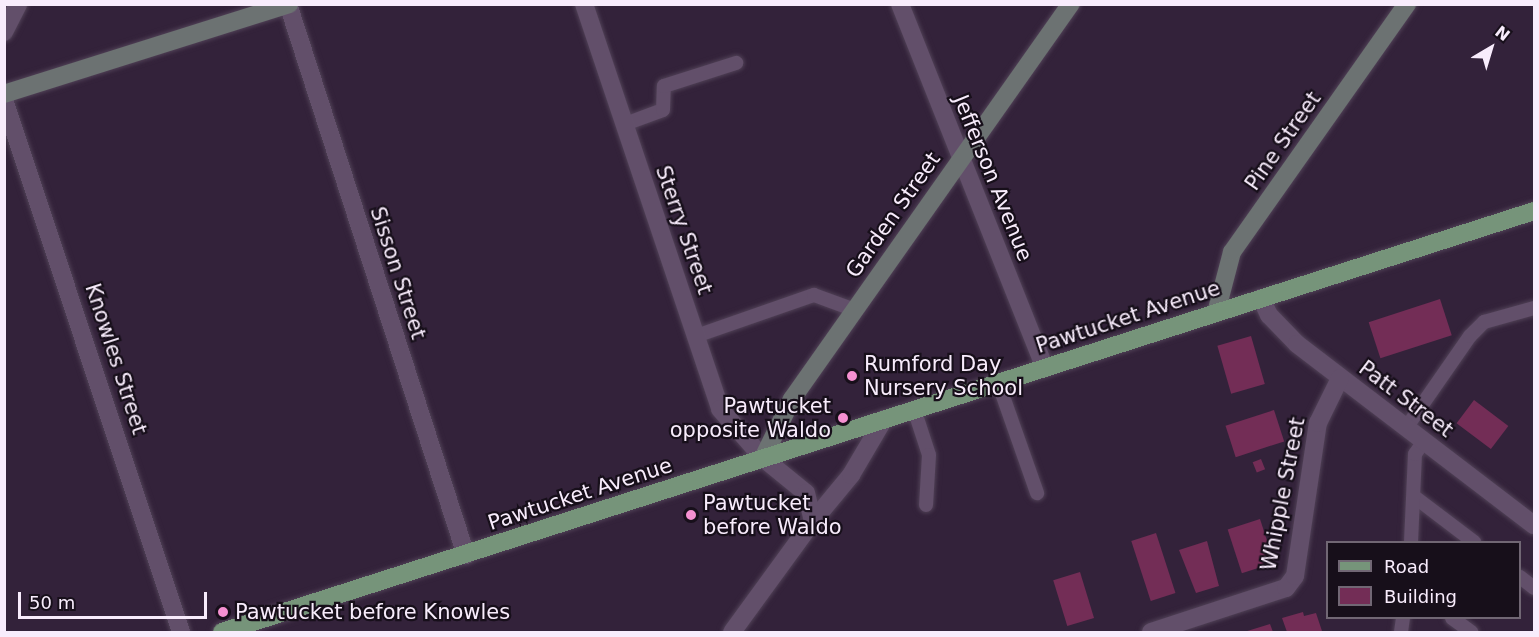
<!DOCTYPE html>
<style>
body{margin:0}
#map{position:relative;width:1539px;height:637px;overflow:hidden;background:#33223a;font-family:"DejaVu Sans",sans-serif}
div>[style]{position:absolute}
.building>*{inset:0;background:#732d56;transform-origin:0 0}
.roads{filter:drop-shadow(0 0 2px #504156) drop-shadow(0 0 2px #504156)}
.lane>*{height:14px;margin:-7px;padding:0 7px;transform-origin:7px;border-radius:7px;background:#624f6a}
.street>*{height:18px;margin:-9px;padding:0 9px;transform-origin:9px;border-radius:9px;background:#624f6a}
.secondary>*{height:18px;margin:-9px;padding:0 9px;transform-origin:9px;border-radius:9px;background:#6c7272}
.primary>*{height:18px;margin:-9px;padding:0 9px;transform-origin:9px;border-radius:9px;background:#76947a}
.dots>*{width:16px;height:16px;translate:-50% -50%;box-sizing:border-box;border:3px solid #170f1a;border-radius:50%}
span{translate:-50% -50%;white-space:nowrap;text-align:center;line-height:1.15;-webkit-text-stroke:4.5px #170f1a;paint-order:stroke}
.street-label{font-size:21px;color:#f8ecfc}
.poi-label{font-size:21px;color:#f8ecfc}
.left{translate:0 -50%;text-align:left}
.right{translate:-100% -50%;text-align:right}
.frame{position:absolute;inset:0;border:6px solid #f8ecfc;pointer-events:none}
.legend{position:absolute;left:1326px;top:541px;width:195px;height:78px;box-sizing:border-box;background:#170f1a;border:2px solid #716774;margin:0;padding:8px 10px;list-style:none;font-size:18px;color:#f8ecfc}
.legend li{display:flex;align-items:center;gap:12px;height:30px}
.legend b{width:30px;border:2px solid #716774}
.north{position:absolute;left:1461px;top:18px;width:60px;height:60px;-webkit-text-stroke:4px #170f1a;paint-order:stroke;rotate:38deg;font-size:16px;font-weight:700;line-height:24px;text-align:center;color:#f8ecfc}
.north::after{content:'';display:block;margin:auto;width:21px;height:27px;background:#f8ecfc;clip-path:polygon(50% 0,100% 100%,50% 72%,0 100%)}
.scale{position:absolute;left:18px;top:592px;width:189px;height:27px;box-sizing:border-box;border:3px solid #f8ecfc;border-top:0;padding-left:8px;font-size:18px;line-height:21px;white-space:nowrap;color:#f8ecfc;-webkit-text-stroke:4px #170f1a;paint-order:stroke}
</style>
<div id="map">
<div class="building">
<div style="left:1440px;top:299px;width:38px;height:75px;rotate:72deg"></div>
<div style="left:1251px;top:336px;width:50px;height:35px;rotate:74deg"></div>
<div style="left:1474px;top:400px;width:43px;height:29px;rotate:37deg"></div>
<div style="left:1274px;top:410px;width:33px;height:51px;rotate:72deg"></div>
<div style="left:1261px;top:459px;width:11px;height:9px;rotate:68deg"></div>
<div style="left:1260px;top:519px;width:46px;height:34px;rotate:72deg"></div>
<div style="left:1156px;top:533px;width:63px;height:26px;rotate:72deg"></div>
<div style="clip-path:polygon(1207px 541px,1219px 586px,1196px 593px,1179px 550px)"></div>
<div style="left:1080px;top:572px;width:48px;height:28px;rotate:73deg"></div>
<div style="clip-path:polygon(1303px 612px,1304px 616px,1316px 613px,1322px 631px,1287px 632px,1282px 618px)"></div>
<div style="clip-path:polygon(1270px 624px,1273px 632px,1244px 632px)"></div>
</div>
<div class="roads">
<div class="lane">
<div style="left:625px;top:124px;width:40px;rotate:-20.2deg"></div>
<div style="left:663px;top:110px;width:24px;rotate:-88deg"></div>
<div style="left:664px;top:86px;width:76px;rotate:-17.7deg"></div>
<div style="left:696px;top:336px;width:125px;rotate:-19.2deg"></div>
<div style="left:814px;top:295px;width:44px;rotate:20.1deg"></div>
<div style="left:998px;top:382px;width:118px;rotate:70.6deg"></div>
<div style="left:914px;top:409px;width:48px;rotate:71.9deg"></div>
<div style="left:929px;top:455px;width:50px;rotate:93.4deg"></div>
<div style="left:1406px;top:428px;width:112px;rotate:-55.2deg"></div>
<div style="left:1470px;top:336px;width:20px;rotate:-45deg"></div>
<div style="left:1484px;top:322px;width:52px;rotate:-15.6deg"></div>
<div style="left:1416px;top:498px;width:73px;rotate:37.2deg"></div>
<div style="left:1411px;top:542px;width:88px;rotate:-87.4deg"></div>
<div style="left:1415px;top:454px;width:16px;rotate:-55deg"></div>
<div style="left:1520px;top:577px;width:18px;rotate:38deg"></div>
<div style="left:1452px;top:618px;width:24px;rotate:36deg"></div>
<div style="left:1401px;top:632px;width:14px;rotate:-82deg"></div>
</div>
<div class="street">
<div style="left:288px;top:4px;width:579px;rotate:72.1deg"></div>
<div style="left:584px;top:4px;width:427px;rotate:71.4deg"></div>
<div style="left:720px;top:409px;width:65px;rotate:48.7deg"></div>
<div style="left:763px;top:458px;width:55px;rotate:39.1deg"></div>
<div style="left:806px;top:493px;width:29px;rotate:76deg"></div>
<div style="left:813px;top:521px;width:137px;rotate:126.1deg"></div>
<div style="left:900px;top:4px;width:392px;rotate:68.3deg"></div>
<div style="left:4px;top:32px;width:31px;rotate:-63deg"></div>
<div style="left:4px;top:100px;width:561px;rotate:71.6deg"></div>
<div style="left:1261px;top:298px;width:19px;rotate:65deg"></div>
<div style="left:1269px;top:315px;width:40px;rotate:46deg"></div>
<div style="left:1297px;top:344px;width:298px;rotate:37.4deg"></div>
<div style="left:813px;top:521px;width:60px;rotate:-50.4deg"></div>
<div style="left:851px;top:475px;width:65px;rotate:-59.5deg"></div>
<div style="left:1151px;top:632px;width:142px;rotate:-18.1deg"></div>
<div style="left:1286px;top:588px;width:15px;rotate:-53deg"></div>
<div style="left:1295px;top:576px;width:155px;rotate:-81.5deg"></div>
<div style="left:1318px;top:423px;width:50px;rotate:-63.9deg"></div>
</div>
<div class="secondary">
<div style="left:4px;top:94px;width:299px;rotate:-17.5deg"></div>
<div style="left:1216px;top:313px;width:63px;rotate:-75.3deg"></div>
<div style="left:1232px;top:252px;width:304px;rotate:-54.8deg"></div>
<div style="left:763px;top:458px;width:66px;rotate:-63.8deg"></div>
<div style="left:792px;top:399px;width:484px;rotate:-54.8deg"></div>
</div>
<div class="primary">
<div style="left:222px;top:632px;width:1378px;rotate:-17.79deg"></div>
</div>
</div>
<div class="dots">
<div style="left:852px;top:376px;background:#f590d1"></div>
<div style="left:843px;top:418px;background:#f590d1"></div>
<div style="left:691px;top:515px;background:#f590d1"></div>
<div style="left:223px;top:612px;background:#f590d1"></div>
</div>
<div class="street-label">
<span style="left:1283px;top:141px;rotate:-55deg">Pine Street</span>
<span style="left:993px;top:178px;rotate:68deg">Jefferson Avenue</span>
<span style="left:893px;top:215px;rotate:-55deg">Garden Street</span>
<span style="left:684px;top:230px;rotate:71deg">Sterry Street</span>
<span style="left:398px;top:273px;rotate:72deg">Sisson Street</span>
<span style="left:1128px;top:317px;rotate:-18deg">Pawtucket Avenue</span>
<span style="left:116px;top:359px;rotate:72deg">Knowles Street</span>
<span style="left:1406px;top:399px;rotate:37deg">Patt Street</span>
<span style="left:580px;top:494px;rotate:-18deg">Pawtucket Avenue</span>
<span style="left:1283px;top:494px;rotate:-79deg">Whipple Street</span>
</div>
<div class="poi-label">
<span class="left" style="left:864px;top:376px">Rumford Day<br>Nursery School</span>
<span class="right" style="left:831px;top:418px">Pawtucket<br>opposite Waldo</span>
<span class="left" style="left:703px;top:515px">Pawtucket<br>before Waldo</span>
<span class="left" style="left:235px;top:612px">Pawtucket before Knowles</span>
</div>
<div class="frame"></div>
<ul class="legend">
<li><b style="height:8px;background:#76947a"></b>Road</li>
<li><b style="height:16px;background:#732d56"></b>Building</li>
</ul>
<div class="north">N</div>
<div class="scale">50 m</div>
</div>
